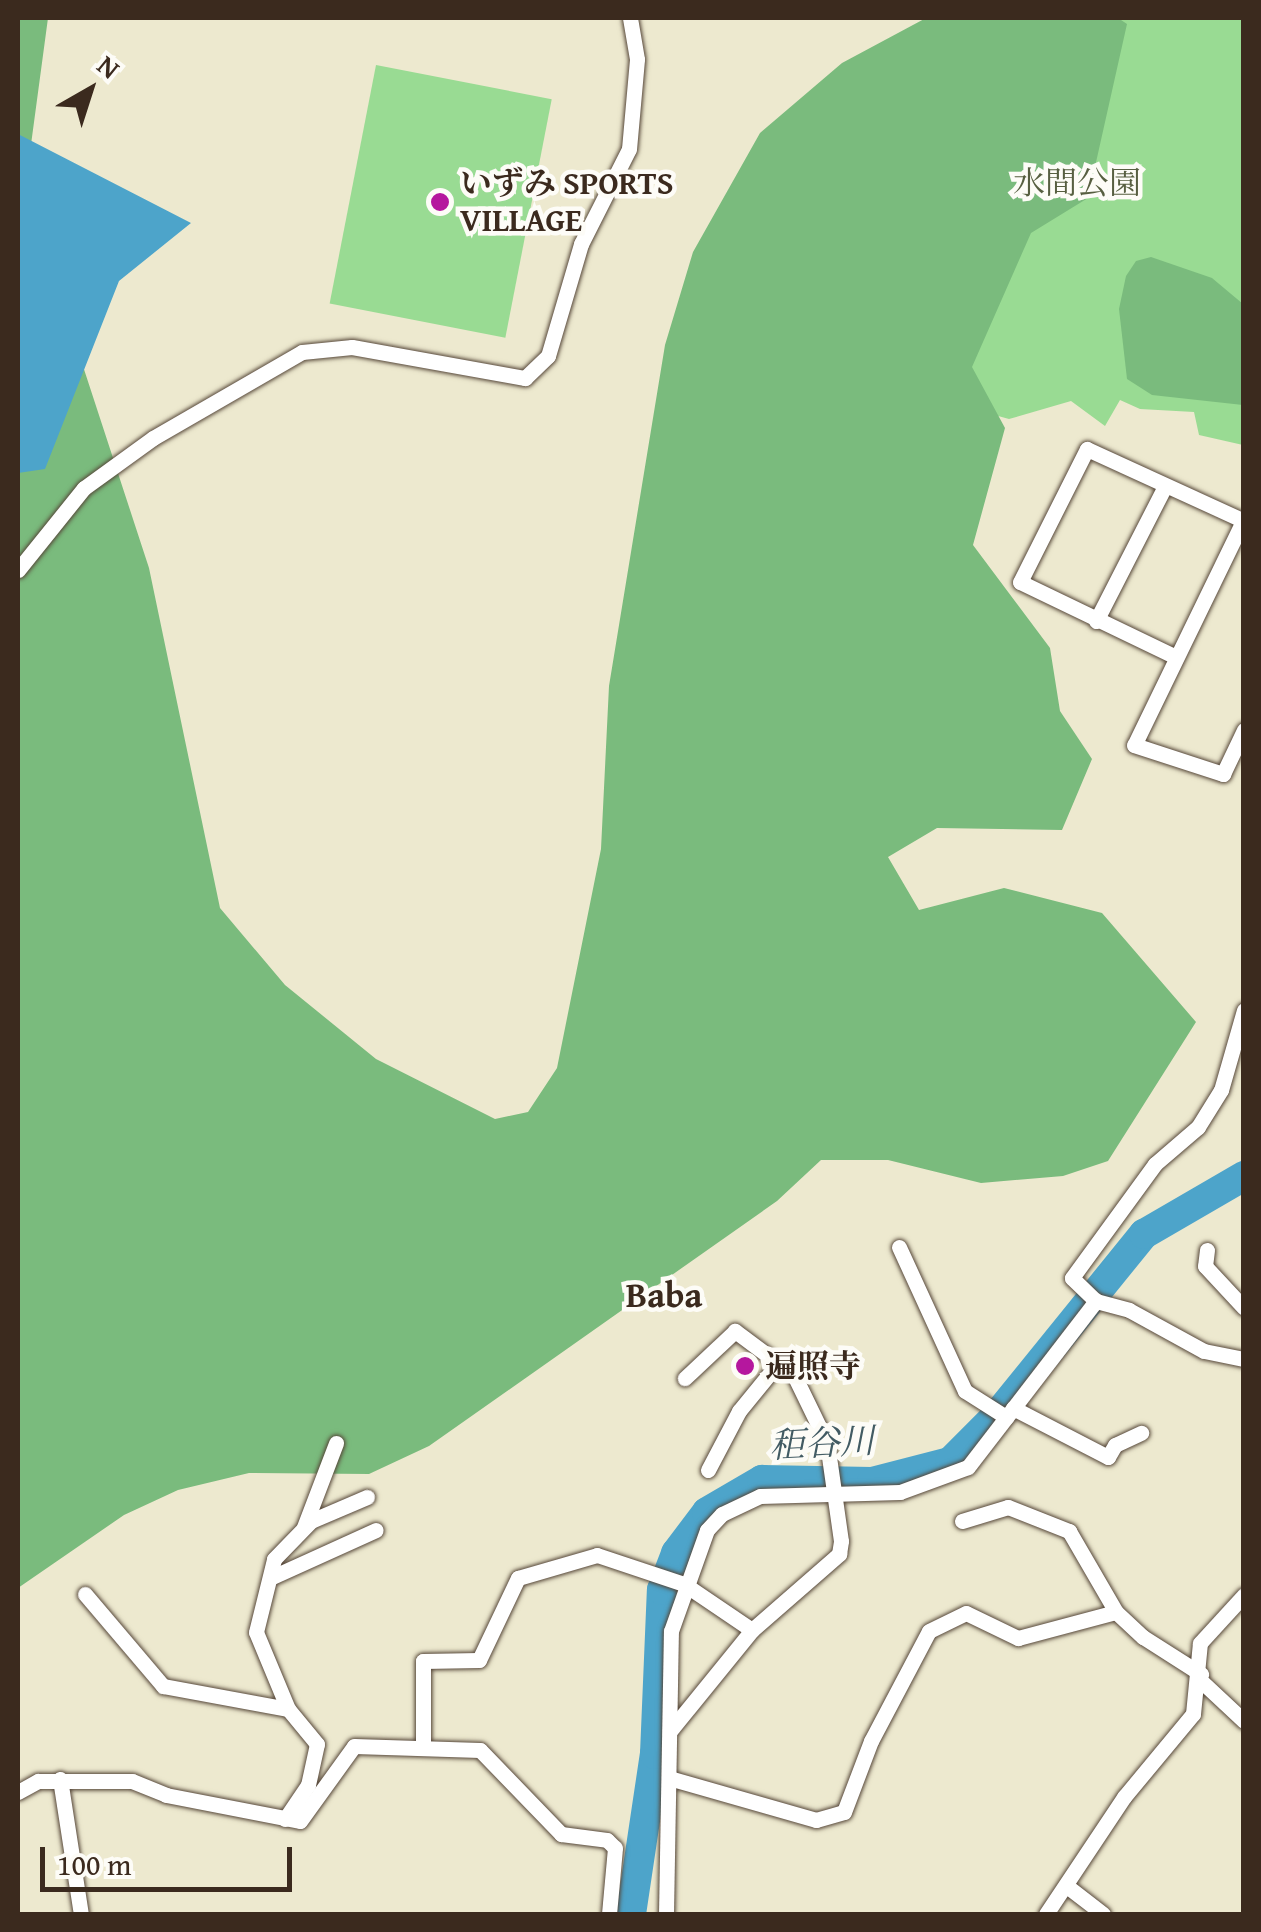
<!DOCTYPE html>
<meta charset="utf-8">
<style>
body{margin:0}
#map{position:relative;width:1261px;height:1932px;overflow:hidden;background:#ede9cf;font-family:"Gentium Book Plus","Noto Serif JP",serif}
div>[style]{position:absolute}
.green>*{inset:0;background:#99db93;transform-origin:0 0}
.forest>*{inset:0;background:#7abb7d}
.water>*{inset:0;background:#4da4ca}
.river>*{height:30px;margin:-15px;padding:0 15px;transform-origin:15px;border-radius:15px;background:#4da4ca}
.roads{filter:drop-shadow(0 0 2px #564739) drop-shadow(0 0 2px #564739)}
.street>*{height:15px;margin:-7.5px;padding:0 7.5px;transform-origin:7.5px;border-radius:7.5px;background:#fff}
.dots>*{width:28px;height:28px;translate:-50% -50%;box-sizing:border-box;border:5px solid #fdfcf7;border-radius:50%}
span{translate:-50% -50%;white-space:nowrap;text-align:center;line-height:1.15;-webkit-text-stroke:9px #fdfcf7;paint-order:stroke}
.park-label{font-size:32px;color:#575f41}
.poi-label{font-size:32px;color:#3b2a1e;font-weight:700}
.left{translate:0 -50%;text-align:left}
.neighbourhood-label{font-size:35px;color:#3b2a1e;font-weight:700}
.water-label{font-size:35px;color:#425b63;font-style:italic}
.frame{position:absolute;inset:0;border:20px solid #3b2a1e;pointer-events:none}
.north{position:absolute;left:40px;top:40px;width:100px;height:100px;-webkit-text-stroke:8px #fdfcf7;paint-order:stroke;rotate:39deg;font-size:28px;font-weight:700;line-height:40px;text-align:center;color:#3b2a1e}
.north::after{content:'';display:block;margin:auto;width:35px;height:45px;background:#3b2a1e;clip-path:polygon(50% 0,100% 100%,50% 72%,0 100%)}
.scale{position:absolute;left:40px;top:1847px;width:252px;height:45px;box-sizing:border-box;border:5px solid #3b2a1e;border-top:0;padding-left:12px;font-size:30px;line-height:35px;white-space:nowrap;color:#3b2a1e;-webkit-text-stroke:8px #fdfcf7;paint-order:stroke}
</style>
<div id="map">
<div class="green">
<div style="clip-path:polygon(962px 18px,1243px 18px,1243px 445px,1199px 435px,1194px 412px,1140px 409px,1120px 400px,1105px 426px,1071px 401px,1009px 419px,980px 411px,862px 150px)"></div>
<div style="left:376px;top:65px;width:179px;height:243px;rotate:11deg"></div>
</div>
<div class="forest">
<div style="clip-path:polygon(18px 18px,48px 18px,30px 152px,62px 302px,149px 568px,220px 908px,285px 985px,376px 1059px,495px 1119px,528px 1112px,557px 1068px,601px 849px,609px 686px,665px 345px,693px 252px,760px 133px,842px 63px,926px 18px,1118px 18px,1127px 24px,1088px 198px,1031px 233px,972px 367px,1005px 428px,973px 545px,1050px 648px,1060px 711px,1092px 759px,1062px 830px,937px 828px,888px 857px,919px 910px,1004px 888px,1102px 913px,1196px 1022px,1108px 1161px,1063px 1176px,981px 1183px,888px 1160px,821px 1160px,777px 1201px,429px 1446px,369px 1474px,249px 1473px,178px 1490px,124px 1515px,18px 1588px)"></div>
<div style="clip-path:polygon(1151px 257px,1212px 278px,1243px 304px,1243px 405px,1152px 395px,1127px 379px,1119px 309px,1126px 276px,1136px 261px)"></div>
</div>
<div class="water">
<div style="clip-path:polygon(18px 134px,191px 223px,119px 281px,45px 469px,18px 473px)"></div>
</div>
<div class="river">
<div style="left:631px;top:1914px;width:162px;rotate:-81.5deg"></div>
<div style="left:655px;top:1754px;width:164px;rotate:-87.6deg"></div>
<div style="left:662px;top:1590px;width:40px;rotate:-69deg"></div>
<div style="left:676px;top:1553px;width:51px;rotate:-52.9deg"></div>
<div style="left:707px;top:1512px;width:64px;rotate:-30.2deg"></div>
<div style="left:762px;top:1480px;width:110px;rotate:1deg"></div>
<div style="left:872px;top:1482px;width:81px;rotate:-14.4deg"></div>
<div style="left:950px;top:1462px;width:68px;rotate:-45deg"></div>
<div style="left:998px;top:1414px;width:232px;rotate:-51deg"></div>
<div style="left:1144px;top:1234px;width:116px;rotate:-30.1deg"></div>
</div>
<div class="roads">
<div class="street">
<div style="left:1243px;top:521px;width:249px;rotate:115.9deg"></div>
<div style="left:1134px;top:745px;width:94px;rotate:18deg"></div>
<div style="left:1223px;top:774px;width:49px;rotate:-64.5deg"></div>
<div style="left:18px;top:570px;width:105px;rotate:-51.2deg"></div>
<div style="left:84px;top:488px;width:85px;rotate:-35.9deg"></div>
<div style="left:153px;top:438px;width:172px;rotate:-30deg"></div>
<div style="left:302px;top:352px;width:50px;rotate:-5.7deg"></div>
<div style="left:352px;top:347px;width:176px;rotate:10.2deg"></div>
<div style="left:525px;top:378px;width:32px;rotate:-44deg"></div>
<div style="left:548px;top:356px;width:117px;rotate:-73.6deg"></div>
<div style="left:581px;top:244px;width:106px;rotate:-63.2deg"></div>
<div style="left:629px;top:149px;width:90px;rotate:-84.9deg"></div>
<div style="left:637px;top:59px;width:42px;rotate:-99.7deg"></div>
<div style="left:1096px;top:621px;width:152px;rotate:-62.9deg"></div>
<div style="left:1176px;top:657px;width:173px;rotate:-154.3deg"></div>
<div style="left:1020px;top:582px;width:149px;rotate:-63.3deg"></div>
<div style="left:1087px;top:449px;width:173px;rotate:24.6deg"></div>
<div style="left:1244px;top:1010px;width:83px;rotate:106deg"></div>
<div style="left:1221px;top:1090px;width:44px;rotate:121.9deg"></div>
<div style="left:1198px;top:1127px;width:57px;rotate:139.3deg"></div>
<div style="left:1155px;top:1164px;width:141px;rotate:126.1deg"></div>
<div style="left:1072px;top:1278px;width:33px;rotate:44deg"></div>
<div style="left:1096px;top:1301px;width:34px;rotate:15deg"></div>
<div style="left:1129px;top:1310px;width:85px;rotate:28.7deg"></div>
<div style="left:1204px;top:1351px;width:41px;rotate:11.3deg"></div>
<div style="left:899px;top:1247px;width:158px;rotate:65.4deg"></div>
<div style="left:965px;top:1391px;width:49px;rotate:32.4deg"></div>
<div style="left:1207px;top:1250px;width:16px;rotate:97deg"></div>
<div style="left:1205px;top:1266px;width:57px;rotate:47.1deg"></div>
<div style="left:1013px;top:1408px;width:107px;rotate:27.3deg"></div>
<div style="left:1108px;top:1457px;width:14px;rotate:-60deg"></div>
<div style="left:1115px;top:1445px;width:29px;rotate:-25deg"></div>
<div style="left:708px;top:1470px;width:67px;rotate:-62.3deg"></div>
<div style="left:739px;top:1411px;width:63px;rotate:-50.8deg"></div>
<div style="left:962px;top:1521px;width:48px;rotate:-16.9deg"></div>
<div style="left:1008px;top:1507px;width:66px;rotate:21.5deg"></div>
<div style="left:1069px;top:1531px;width:94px;rotate:59.9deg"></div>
<div style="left:1116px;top:1612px;width:37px;rotate:43deg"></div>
<div style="left:1143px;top:1637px;width:69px;rotate:32.5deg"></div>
<div style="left:304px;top:1527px;width:90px;rotate:-69.1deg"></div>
<div style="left:270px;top:1578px;width:116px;rotate:-24.4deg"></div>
<div style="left:85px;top:1594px;width:121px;rotate:49.7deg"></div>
<div style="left:163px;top:1686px;width:127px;rotate:10.4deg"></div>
<div style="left:1200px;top:1680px;width:60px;rotate:43deg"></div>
<div style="left:670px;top:1731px;width:130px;rotate:-50.9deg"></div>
<div style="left:752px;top:1630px;width:116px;rotate:-41.1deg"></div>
<div style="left:839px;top:1554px;width:13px;rotate:-81deg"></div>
<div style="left:841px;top:1541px;width:99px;rotate:-98.1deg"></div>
<div style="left:827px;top:1443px;width:76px;rotate:-115.9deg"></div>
<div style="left:794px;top:1375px;width:74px;rotate:-143.3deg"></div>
<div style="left:735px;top:1331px;width:69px;rotate:136.8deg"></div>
<div style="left:423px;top:1748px;width:87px;rotate:-90deg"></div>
<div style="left:423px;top:1661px;width:56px;rotate:-1deg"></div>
<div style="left:479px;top:1660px;width:91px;rotate:-64.6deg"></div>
<div style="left:518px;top:1578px;width:82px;rotate:-16.2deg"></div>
<div style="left:597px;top:1555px;width:92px;rotate:18.4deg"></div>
<div style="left:684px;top:1584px;width:82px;rotate:34.1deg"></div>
<div style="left:669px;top:1778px;width:153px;rotate:15.9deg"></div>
<div style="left:816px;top:1820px;width:29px;rotate:-16deg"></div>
<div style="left:844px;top:1812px;width:76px;rotate:-69.2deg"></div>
<div style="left:871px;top:1741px;width:124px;rotate:-62.2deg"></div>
<div style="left:929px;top:1631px;width:41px;rotate:-25.9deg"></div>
<div style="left:966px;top:1613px;width:58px;rotate:25.7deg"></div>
<div style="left:1018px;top:1638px;width:101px;rotate:-14.9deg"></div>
<div style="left:60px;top:1779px;width:137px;rotate:81.2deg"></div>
<div style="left:18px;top:1792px;width:23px;rotate:-29deg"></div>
<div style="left:38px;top:1781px;width:94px"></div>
<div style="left:132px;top:1781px;width:37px;rotate:22deg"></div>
<div style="left:166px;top:1795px;width:136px;rotate:11deg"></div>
<div style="left:300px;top:1821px;width:92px;rotate:-54.2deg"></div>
<div style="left:354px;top:1746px;width:126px;rotate:1.8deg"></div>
<div style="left:480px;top:1750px;width:117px;rotate:46deg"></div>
<div style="left:561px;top:1834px;width:46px;rotate:7.4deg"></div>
<div style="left:607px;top:1840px;width:11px;rotate:45deg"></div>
<div style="left:615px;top:1848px;width:66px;rotate:95.2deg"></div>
<div style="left:285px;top:1819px;width:41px;rotate:-55.9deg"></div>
<div style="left:308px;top:1785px;width:42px;rotate:-77.6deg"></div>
<div style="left:317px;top:1744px;width:45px;rotate:-129.6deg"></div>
<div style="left:288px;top:1709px;width:83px;rotate:-112.6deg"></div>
<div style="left:256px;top:1632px;width:75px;rotate:-76.1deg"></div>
<div style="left:274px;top:1559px;width:53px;rotate:-45.8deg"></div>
<div style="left:311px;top:1521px;width:61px;rotate:-23.2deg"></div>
<div style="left:1068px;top:1887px;width:44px;rotate:37.6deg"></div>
<div style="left:666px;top:1914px;width:283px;rotate:-89deg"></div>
<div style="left:671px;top:1631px;width:107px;rotate:-70.4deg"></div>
<div style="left:707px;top:1530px;width:22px;rotate:-47deg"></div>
<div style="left:722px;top:1514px;width:42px;rotate:-25.3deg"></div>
<div style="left:760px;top:1496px;width:140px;rotate:-1.6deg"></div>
<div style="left:900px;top:1492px;width:72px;rotate:-20.2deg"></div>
<div style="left:968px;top:1467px;width:210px;rotate:-52.4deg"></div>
<div style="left:1046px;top:1914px;width:141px;rotate:-56.3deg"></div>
<div style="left:1124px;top:1797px;width:108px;rotate:-50.3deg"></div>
<div style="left:1193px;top:1714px;width:71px;rotate:-84.4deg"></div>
<div style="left:1200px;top:1643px;width:65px;rotate:-47.5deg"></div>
</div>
</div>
<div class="dots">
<div style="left:440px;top:202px;background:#b5179e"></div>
<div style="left:745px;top:1366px;background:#b5179e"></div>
</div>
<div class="park-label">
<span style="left:1077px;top:183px">水間公園</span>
</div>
<div class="poi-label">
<span class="left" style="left:460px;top:202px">いずみ SPORTS<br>VILLAGE</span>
<span class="left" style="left:765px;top:1366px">遍照寺</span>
</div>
<div class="neighbourhood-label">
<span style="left:664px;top:1295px">Baba</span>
</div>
<div class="water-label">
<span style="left:822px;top:1443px;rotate:-3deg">秬谷川</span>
</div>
<div class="frame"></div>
<div class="north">N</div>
<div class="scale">100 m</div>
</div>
